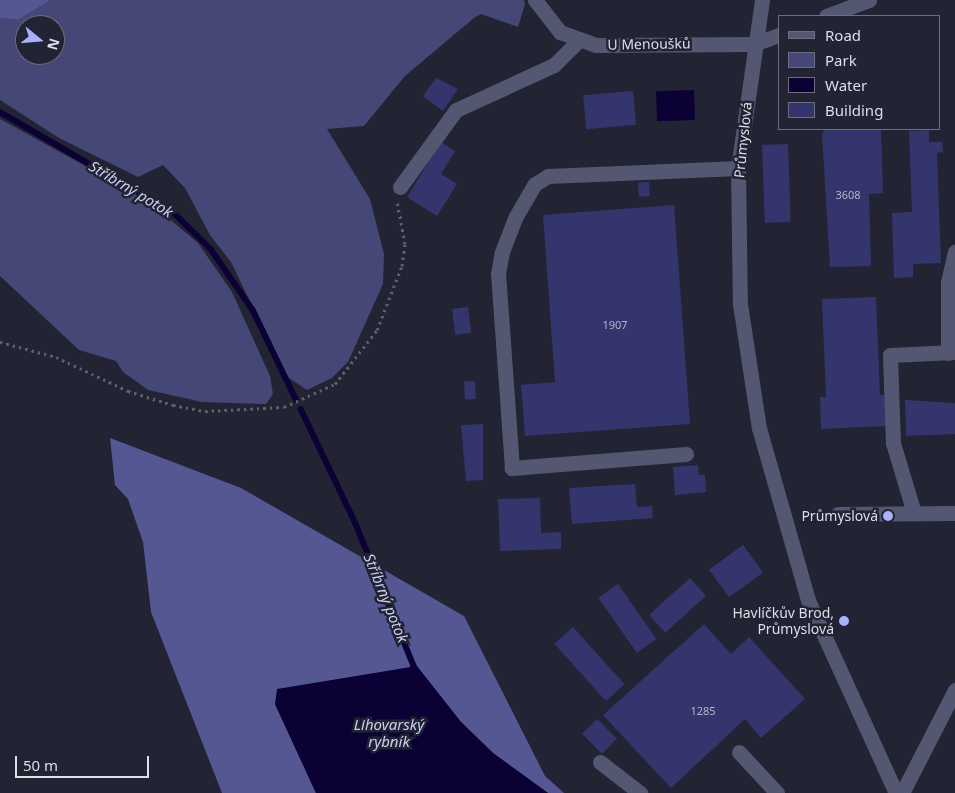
<!DOCTYPE html>
<meta charset="utf-8">
<style>
body{margin:0}
#map{position:relative;width:955px;height:793px;overflow:hidden;background:#222333;font-family:"Noto Sans",sans-serif}
div>[style]{position:absolute}
.green>*{inset:0;background:#454776}
.forest>*{inset:0;background:#555793}
.water>*{inset:0;background:#0c0135;transform-origin:0 0}
.stream>*{height:5.5px;margin:-2.75px;padding:0 2.75px;transform-origin:2.75px;border-radius:2.75px;background:#0c0135}
.building>*{inset:0;background:#35356d;transform-origin:0 0}
.path>*{height:3px;margin-top:-1.5px;transform-origin:0;background:repeating-linear-gradient(90deg,#5e606e 0 2.5px,transparent 0 6.5px)}
.minor>*{height:15px;margin:-7.5px;padding:0 7.5px;transform-origin:7.5px;border-radius:7.5px;background:#545771}
.dots>*{width:14px;height:14px;translate:-50% -50%;box-sizing:border-box;border:2px solid #222333;border-radius:50%}
span{translate:-50% -50%;white-space:nowrap;text-align:center;line-height:1.15;-webkit-text-stroke:5px #222333;paint-order:stroke}
.number-label{font-size:11px;color:#b2b4c9}
.number-label span{-webkit-text-stroke-width:0}
.street-label{font-size:14px;color:#dcdee8}
.poi-label{font-size:14px;color:#dcdee8}
.right{translate:-100% -50%;text-align:right}
.water-label{font-size:15px;color:#cbcff3;font-style:italic}
.legend{position:absolute;left:778px;top:15px;width:162px;height:115px;box-sizing:border-box;background:#222333;border:1px solid #6c6e7b;margin:0;padding:6px 9px;list-style:none;font-size:15px;color:#dcdee8}
.legend li{display:flex;align-items:center;gap:10px;height:25px}
.legend b{width:25px;border:1px solid #6c6e7b}
.north{position:absolute;left:15px;top:15px;width:50px;height:50px;box-sizing:border-box;background:#222333;border:1px solid #6c6e7b;border-radius:50%;rotate:107deg;font-size:14px;font-weight:700;line-height:20px;text-align:center;color:#dcdee8}
.north::after{content:'';display:block;margin:auto;width:18px;height:22px;background:#aab0fb;clip-path:polygon(50% 0,100% 100%,50% 72%,0 100%)}
.scale{position:absolute;left:15px;top:756px;width:134px;height:22px;box-sizing:border-box;border:2px solid #dcdee8;border-top:0;padding-left:6px;font-size:15px;line-height:18px;white-space:nowrap;color:#dcdee8;-webkit-text-stroke:4px #222333;paint-order:stroke}
</style>
<div id="map">
<div class="green">
<div style="clip-path:polygon(evenodd,51px 0,524px 0,525px 4px,518px 27px,481px 14px,474px 18px,405px 76px,364px 126px,327px 129px,370px 199px,384px 254px,383px 284px,348px 362px,332px 378px,307px 390px,286px 376px,231px 262px,210px 235px,185px 188px,163px 165px,138px 177px,59px 138px,0 100px,0 18px,18px 20px,51px 0,25px 25px,55px 25px,55px 55px,25px 55px,25px 25px)"></div>
<div style="clip-path:polygon(0 119px,147px 200px,198px 243px,232px 292px,270px 376px,273px 394px,266px 404px,202px 402px,148px 390px,123px 372px,116px 361px,79px 350px,0 276px)"></div>
</div>
<div class="forest">
<div style="clip-path:polygon(0 0,51px 0,18px 20px,0 18px)"></div>
<div style="clip-path:polygon(110px 438px,241px 488px,464px 616px,545px 776px,564px 793px,548px 793px,493px 753px,461px 722px,416px 666px,355px 678px,275px 704px,316px 793px,222px 793px,151px 612px,143px 542px,128px 499px,115px 485px)"></div>
</div>
<div class="water">
<div style="left:694px;top:90px;width:30px;height:38px;rotate:88deg"></div>
<div style="clip-path:polygon(417px 666px,461px 722px,493px 753px,548px 793px,316px 793px,275px 704px,277px 689px)"></div>
</div>
<div class="stream">
<div style="left:0;top:112px;width:201px;rotate:30.1deg"></div>
<div style="left:174px;top:213px;width:52px;rotate:44.2deg"></div>
<div style="left:211px;top:249px;width:74px;rotate:55.5deg"></div>
<div style="left:253px;top:310px;width:99px;rotate:64.2deg"></div>
<div style="left:301px;top:409px;width:127px;rotate:64.4deg"></div>
<div style="left:356px;top:524px;width:153px;rotate:67.8deg"></div>
<div style="left:414px;top:666px;width:7px;rotate:98deg"></div>
</div>
<div class="building">
<div style="clip-path:polygon(436px 78px,458px 89px,443px 111px,423px 96px)"></div>
<div style="left:633px;top:91px;width:34px;height:50px;rotate:85deg"></div>
<div style="clip-path:polygon(825px 129px,881px 129px,883px 193px,869px 194px,871px 266px,830px 267px,822px 134px)"></div>
<div style="clip-path:polygon(929px 130px,929px 142px,942px 142px,943px 152px,937px 153px,941px 263px,913px 264px,913px 277px,894px 278px,892px 213px,912px 212px,909px 131px)"></div>
<div style="clip-path:polygon(441px 142px,455px 151px,441px 174px,457px 184px,437px 216px,407px 197px)"></div>
<div style="left:788px;top:144px;width:78px;height:26px;rotate:88deg"></div>
<div style="left:649px;top:182px;width:14px;height:11px;rotate:86deg"></div>
<div style="clip-path:polygon(674px 205px,690px 424px,525px 436px,521px 385px,555px 382px,543px 215px)"></div>
<div style="clip-path:polygon(876px 297px,880px 395px,886px 395px,887px 426px,821px 429px,820px 397px,826px 397px,822px 299px)"></div>
<div style="left:468px;top:307px;width:26px;height:16px;rotate:83deg"></div>
<div style="left:475px;top:381px;width:18px;height:11px;rotate:87deg"></div>
<div style="clip-path:polygon(905px 400px,955px 403px,955px 434px,906px 436px)"></div>
<div style="clip-path:polygon(483px 424px,483px 480px,466px 481px,461px 425px)"></div>
<div style="clip-path:polygon(698px 465px,699px 475px,705px 475px,706px 492px,675px 495px,673px 467px)"></div>
<div style="clip-path:polygon(635px 484px,637px 507px,652px 506px,653px 518px,572px 524px,569px 488px)"></div>
<div style="clip-path:polygon(540px 498px,541px 533px,561px 532px,561px 549px,500px 551px,498px 499px)"></div>
<div style="left:743px;top:545px;width:34px;height:42px;rotate:54deg"></div>
<div style="left:690px;top:578px;width:24px;height:55px;rotate:48deg"></div>
<div style="left:618px;top:584px;width:67px;height:24px;rotate:55deg"></div>
<div style="clip-path:polygon(704px 624px,731px 654px,749px 637px,805px 699px,761px 738px,745px 719px,671px 788px,603px 715px)"></div>
<div style="left:573px;top:627px;width:77px;height:25px;rotate:48deg"></div>
<div style="left:597px;top:719px;width:28px;height:21px;rotate:45deg"></div>
</div>
<div class="path">
<div style="left:0;top:342px;width:58px;rotate:15deg"></div>
<div style="left:56px;top:357px;width:80px;rotate:25.3deg"></div>
<div style="left:128px;top:391px;width:47px;rotate:17.3deg"></div>
<div style="left:173px;top:405px;width:33px;rotate:11deg"></div>
<div style="left:205px;top:411px;width:79px;rotate:-2.9deg"></div>
<div style="left:284px;top:407px;width:56px;rotate:-24.3deg"></div>
<div style="left:335px;top:384px;width:68px;rotate:-52.1deg"></div>
<div style="left:377px;top:330px;width:69px;rotate:-68.7deg"></div>
<div style="left:402px;top:266px;width:22px;rotate:-82deg"></div>
<div style="left:405px;top:244px;width:44px;rotate:-100.5deg"></div>
</div>
<div class="minor">
<div style="left:535px;top:0;width:41px;rotate:52deg"></div>
<div style="left:560px;top:32px;width:37px;rotate:20deg"></div>
<div style="left:595px;top:45px;width:159px;rotate:-0.4deg"></div>
<div style="left:754px;top:44px;width:27px;rotate:-20deg"></div>
<div style="left:762px;top:0;width:170px;rotate:98.1deg"></div>
<div style="left:738px;top:168px;width:136px;rotate:89.2deg"></div>
<div style="left:740px;top:304px;width:125px;rotate:81.3deg"></div>
<div style="left:759px;top:428px;width:179px;rotate:74.1deg"></div>
<div style="left:808px;top:600px;width:212px;rotate:65.5deg"></div>
<div style="left:826px;top:16px;width:46px;rotate:-20.4deg"></div>
<div style="left:400px;top:187px;width:95px;rotate:-54deg"></div>
<div style="left:456px;top:110px;width:108px;rotate:-24.7deg"></div>
<div style="left:554px;top:65px;width:34px;rotate:-45deg"></div>
<div style="left:948px;top:353px;width:71px;rotate:-90deg"></div>
<div style="left:948px;top:282px;width:31px;rotate:-77deg"></div>
<div style="left:686px;top:454px;width:175px;rotate:175.4deg"></div>
<div style="left:512px;top:468px;width:195px;rotate:-94.1deg"></div>
<div style="left:498px;top:274px;width:22px;rotate:-80deg"></div>
<div style="left:502px;top:252px;width:36px;rotate:-69deg"></div>
<div style="left:515px;top:218px;width:39px;rotate:-60deg"></div>
<div style="left:535px;top:184px;width:15px;rotate:-32deg"></div>
<div style="left:548px;top:176px;width:190px;rotate:-2.4deg"></div>
<div style="left:914px;top:513px;width:73px;rotate:-106.7deg"></div>
<div style="left:893px;top:443px;width:88px;rotate:-92deg"></div>
<div style="left:890px;top:355px;width:65px;rotate:-2.6deg"></div>
<div style="left:838px;top:514px;width:117px;rotate:-0.5deg"></div>
<div style="left:739px;top:752px;width:56px;rotate:47.2deg"></div>
<div style="left:600px;top:762px;width:51px;rotate:37.8deg"></div>
<div style="left:902px;top:793px;width:116px;rotate:-62.8deg"></div>
</div>
<div class="dots">
<div style="left:888px;top:516px;background:#aab0fb"></div>
<div style="left:844px;top:621px;background:#aab0fb"></div>
</div>
<div class="number-label">
<span style="left:848px;top:195px">3608</span>
<span style="left:615px;top:325px">1907</span>
<span style="left:703px;top:711px">1285</span>
</div>
<div class="street-label">
<span style="left:649px;top:44px;rotate:-1deg">U Menoušků</span>
<span style="left:743px;top:140px;rotate:-84deg">Průmyslová</span>
</div>
<div class="poi-label">
<span class="right" style="left:878px;top:516px">Průmyslová</span>
<span class="right" style="left:834px;top:621px">Havlíčkův Brod,<br>Průmyslová</span>
</div>
<div class="water-label">
<span style="left:131px;top:189px;rotate:31deg">Stříbrný potok</span>
<span style="left:386px;top:598px;rotate:68deg">Stříbrný potok</span>
<span style="left:389px;top:733px">Lihovarský<br>rybník</span>
</div>
<ul class="legend">
<li><b style="height:6px;background:#545771"></b>Road</li>
<li><b style="height:14px;background:#454776"></b>Park</li>
<li><b style="height:14px;background:#0c0135"></b>Water</li>
<li><b style="height:14px;background:#35356d"></b>Building</li>
</ul>
<div class="north">N</div>
<div class="scale">50 m</div>
</div>
